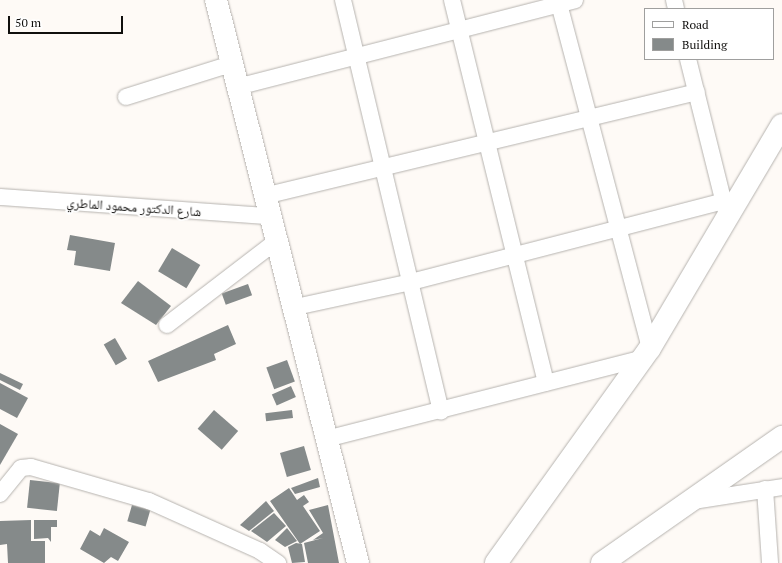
<!DOCTYPE html>
<meta charset="utf-8">
<style>
body{margin:0}
#map{position:relative;width:782px;height:563px;overflow:hidden;background:#fefaf6;font-family:"PT Serif","Noto Naskh Arabic",serif}
div>[style]{position:absolute}
.building>*{inset:0;background:#858a8a;transform-origin:0 0}
.roads{filter:drop-shadow(0 0 1px #b6b3af) drop-shadow(0 0 1px #b6b3af)}
.street>*{height:16px;margin:-8px;padding:0 8px;transform-origin:8px;border-radius:8px;background:#fff}
.secondary>*{height:22px;margin:-11px;padding:0 11px;transform-origin:11px;border-radius:11px;background:#fff}
span{translate:-50% -50%;white-space:nowrap;text-align:center;line-height:1.15;-webkit-text-stroke:4px #fff;paint-order:stroke}
.street-label{font-size:13px;color:#100f0d}
.legend{position:absolute;left:644px;top:8px;width:130px;height:52px;box-sizing:border-box;background:#fff;border:1px solid #9f9f9e;margin:0;padding:5px 7px;list-style:none;font-size:12px;color:#100f0d}
.legend li{display:flex;align-items:center;gap:8px;height:20px}
.legend b{width:20px;border:1px solid #9f9f9e}
.scale{position:absolute;left:8px;top:16px;width:115px;height:18px;box-sizing:border-box;border:2px solid #100f0d;border-top:0;padding-left:5px;font-size:12px;line-height:14px;white-space:nowrap;color:#100f0d;-webkit-text-stroke:3px #fff;paint-order:stroke}
</style>
<div id="map">
<div class="building">
<div style="clip-path:polygon(70px 235px,115px 243px,110px 271px,74px 265px,76px 251px,67px 250px)"></div>
<div style="left:172px;top:248px;width:33px;height:27px;rotate:31deg"></div>
<div style="clip-path:polygon(138px 281px,171px 306px,156px 325px,121px 303px)"></div>
<div style="left:248px;top:284px;width:12px;height:28px;rotate:70deg"></div>
<div style="clip-path:polygon(228px 325px,236px 344px,214px 354px,216px 360px,158px 382px,148px 361px)"></div>
<div style="left:115px;top:338px;width:24px;height:13px;rotate:60deg"></div>
<div style="left:287px;top:360px;width:23px;height:22px;rotate:70deg"></div>
<div style="clip-path:polygon(0 373px,23px 384px,20px 390px,0 380px)"></div>
<div style="clip-path:polygon(0 383px,28px 398px,17px 418px,0 409px)"></div>
<div style="left:291px;top:386px;width:12px;height:21px;rotate:66deg"></div>
<div style="left:214px;top:410px;width:32px;height:25px;rotate:41deg"></div>
<div style="left:292px;top:410px;width:8px;height:27px;rotate:83deg"></div>
<div style="clip-path:polygon(0 424px,18px 434px,0 465px)"></div>
<div style="left:304px;top:446px;width:25px;height:25px;rotate:74deg"></div>
<div style="clip-path:polygon(318px 478px,320px 487px,295px 494px,291px 488px)"></div>
<div style="left:30px;top:480px;width:30px;height:28px;rotate:6deg"></div>
<div style="clip-path:polygon(289px 488px,297px 500px,304px 495px,309px 502px,303px 506px,320px 531px,300px 544px,270px 501px)"></div>
<div style="clip-path:polygon(266px 501px,274px 511px,249px 531px,240px 525px)"></div>
<div style="left:132px;top:505px;width:19px;height:17px;rotate:16deg"></div>
<div style="clip-path:polygon(328px 505px,339px 563px,308px 563px,304px 543px,323px 538px,313px 540px,323px 533px,309px 510px)"></div>
<div style="clip-path:polygon(274px 513px,286px 526px,267px 542px,251px 531px)"></div>
<div style="clip-path:polygon(31px 520px,31px 541px,45px 541px,45px 563px,8px 563px,7px 544px,0 545px,0 521px)"></div>
<div style="clip-path:polygon(34px 520px,57px 520px,57px 527px,51px 527px,51px 542px,48px 538px,34px 539px)"></div>
<div style="clip-path:polygon(104px 528px,129px 542px,118px 561px,111px 557px,104px 563px,80px 549px,90px 530px,100px 536px)"></div>
<div style="clip-path:polygon(287px 528px,297px 541px,285px 547px,275px 540px)"></div>
<div style="clip-path:polygon(296px 543px,302px 544px,305px 562px,292px 563px,288px 547px)"></div>
</div>
<div class="roads">
<div class="street">
<div style="left:343px;top:0;width:423px;rotate:76.6deg"></div>
<div style="left:452px;top:0;width:394px;rotate:76.2deg"></div>
<div style="left:558px;top:0;width:360px;rotate:75.2deg"></div>
<div style="left:674px;top:0;width:9px;rotate:77deg"></div>
<div style="left:688px;top:59px;width:157px;rotate:76deg"></div>
<div style="left:237px;top:87px;width:349px;rotate:-14.4deg"></div>
<div style="left:126px;top:97px;width:110px;rotate:-17.4deg"></div>
<div style="left:264px;top:196px;width:445px;rotate:-13.5deg"></div>
<div style="left:0;top:197px;width:269px;rotate:4.1deg"></div>
<div style="left:291px;top:308px;width:123px;rotate:-12.2deg"></div>
<div style="left:411px;top:282px;width:323px;rotate:-14.5deg"></div>
<div style="left:167px;top:325px;width:136px;rotate:-37.5deg"></div>
<div style="left:326px;top:439px;width:327px;rotate:-14.3deg"></div>
<div style="left:765px;top:489px;width:74px;rotate:86.1deg"></div>
<div style="left:0;top:494px;width:33px;rotate:-51deg"></div>
<div style="left:21px;top:468px;width:10px;rotate:-6deg"></div>
<div style="left:31px;top:467px;width:123px;rotate:16.1deg"></div>
<div style="left:149px;top:501px;width:122px;rotate:24.2deg"></div>
<div style="left:260px;top:551px;width:22px;rotate:34deg"></div>
<div style="left:693px;top:501px;width:90px;rotate:-8.9deg"></div>
</div>
<div class="secondary">
<div style="left:216px;top:0;width:581px;rotate:75.84deg"></div>
<div style="left:496px;top:563px;width:264px;rotate:-54.4deg"></div>
<div style="left:650px;top:348px;width:259px;rotate:-59.4deg"></div>
<div style="left:602px;top:563px;width:220px;rotate:-35deg"></div>
</div>
</div>
<div class="street-label">
<span style="left:134px;top:207px;rotate:4deg">شارع الدكتور محمود الماطري</span>
</div>
<ul class="legend">
<li><b style="height:5px;background:#fff"></b>Road</li>
<li><b style="height:11px;background:#858a8a"></b>Building</li>
</ul>
<div class="scale">50 m</div>
</div>
